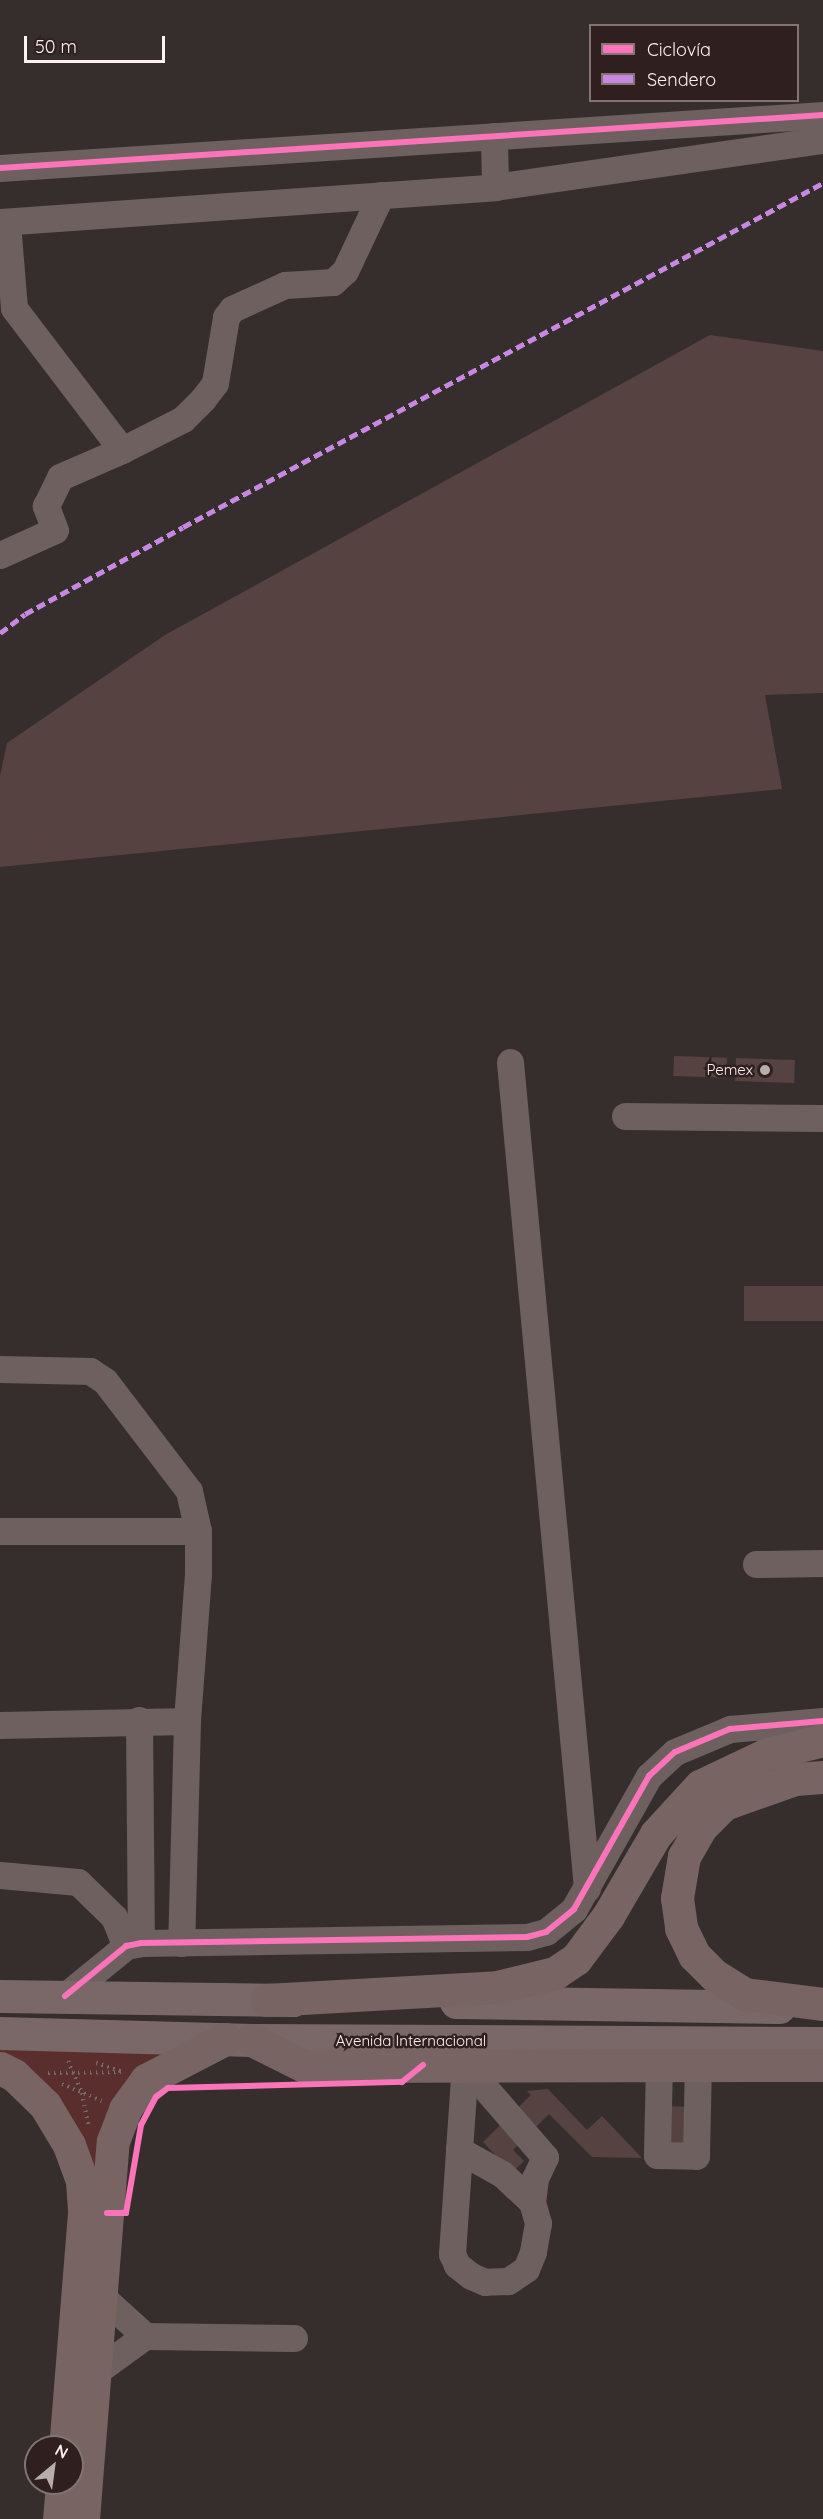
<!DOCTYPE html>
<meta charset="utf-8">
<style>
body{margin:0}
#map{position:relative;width:823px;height:2519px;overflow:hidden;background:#362e2c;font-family:Quicksand,sans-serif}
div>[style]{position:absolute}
.green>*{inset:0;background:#5b2e2e}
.building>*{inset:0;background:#574242;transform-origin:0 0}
.path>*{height:4px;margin-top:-2px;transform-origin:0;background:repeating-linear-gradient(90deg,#746a69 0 1.5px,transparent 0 6px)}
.minor>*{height:27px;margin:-13.5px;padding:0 13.5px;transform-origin:13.5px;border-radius:13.5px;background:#6d605f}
.major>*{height:33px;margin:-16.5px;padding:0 16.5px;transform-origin:16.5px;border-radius:16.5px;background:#796867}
.highway>*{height:33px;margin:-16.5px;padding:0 16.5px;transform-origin:16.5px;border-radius:16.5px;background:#776463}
.quiet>*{height:4.5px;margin-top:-2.25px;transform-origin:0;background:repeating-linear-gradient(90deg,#c787e3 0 9px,transparent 0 13.5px)}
.cycleway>*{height:6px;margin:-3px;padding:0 3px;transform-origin:3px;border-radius:3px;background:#fb73b8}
.dots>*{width:16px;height:16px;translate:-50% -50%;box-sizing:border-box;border:3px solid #2f201f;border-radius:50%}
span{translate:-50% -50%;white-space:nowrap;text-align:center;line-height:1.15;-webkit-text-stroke:5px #2f201f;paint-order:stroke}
.poi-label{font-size:15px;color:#fdf2f1}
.right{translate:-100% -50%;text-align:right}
.street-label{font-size:15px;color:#fdf2f1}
.legend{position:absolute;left:589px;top:24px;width:210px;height:78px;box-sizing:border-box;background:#2f201f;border:2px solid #817473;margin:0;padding:8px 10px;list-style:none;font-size:18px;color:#fdf2f1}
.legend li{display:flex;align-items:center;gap:12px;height:30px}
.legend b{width:30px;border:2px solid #817473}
.north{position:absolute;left:24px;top:2435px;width:60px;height:60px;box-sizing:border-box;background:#2f201f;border:2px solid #817473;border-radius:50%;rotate:29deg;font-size:16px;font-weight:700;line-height:24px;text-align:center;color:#fdf2f1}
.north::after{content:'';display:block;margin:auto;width:21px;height:27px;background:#b7adac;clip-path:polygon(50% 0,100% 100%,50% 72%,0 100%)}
.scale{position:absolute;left:24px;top:36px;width:141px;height:27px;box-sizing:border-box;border:3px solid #fdf2f1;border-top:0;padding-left:8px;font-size:18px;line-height:21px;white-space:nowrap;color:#fdf2f1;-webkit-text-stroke:4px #2f201f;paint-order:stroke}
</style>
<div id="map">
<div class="green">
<div style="clip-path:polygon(0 2046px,169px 2052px,138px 2069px,98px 2196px,0 2055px)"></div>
</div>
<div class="building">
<div style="clip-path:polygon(710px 335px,823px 351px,823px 693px,765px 695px,782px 789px,0 867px,0 776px,7px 743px,165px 635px)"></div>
<div style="left:674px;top:1056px;width:53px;height:20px;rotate:2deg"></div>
<div style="left:736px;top:1058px;width:59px;height:23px;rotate:2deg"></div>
<div style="left:823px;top:1286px;width:35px;height:79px;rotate:90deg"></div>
<div style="clip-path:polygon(548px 2089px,587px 2130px,602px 2116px,642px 2158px,592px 2157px,549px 2114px,513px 2150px,524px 2161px,512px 2173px,483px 2142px,531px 2095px,527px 2091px)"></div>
<div style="left:650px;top:2106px;width:59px;height:38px;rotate:1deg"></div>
</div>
<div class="path">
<div style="left:68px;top:2061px;width:35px;rotate:66deg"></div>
<div style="left:82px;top:2093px;width:33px;rotate:79deg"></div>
<div style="left:96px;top:2063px;width:26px;rotate:18deg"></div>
<div style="left:48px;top:2073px;width:73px;rotate:-0.8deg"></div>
<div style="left:62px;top:2084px;width:43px;rotate:23deg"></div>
</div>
<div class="minor">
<div style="left:0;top:168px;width:825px;rotate:-3.68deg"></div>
<div style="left:495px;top:187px;width:331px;rotate:-8.2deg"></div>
<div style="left:0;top:222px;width:496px;rotate:-4deg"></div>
<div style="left:495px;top:187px;width:51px;rotate:-91.1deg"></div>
<div style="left:122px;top:450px;width:68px;rotate:-26.9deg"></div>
<div style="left:183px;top:419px;width:28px;rotate:-45deg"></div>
<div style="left:203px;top:399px;width:20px;rotate:-53deg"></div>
<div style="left:215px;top:383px;width:67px;rotate:-80.5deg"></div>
<div style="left:226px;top:317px;width:10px;rotate:-53deg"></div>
<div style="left:232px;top:309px;width:58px;rotate:-24.4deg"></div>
<div style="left:285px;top:285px;width:48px;rotate:-3.6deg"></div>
<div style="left:333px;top:282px;width:16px;rotate:-43deg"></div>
<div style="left:345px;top:271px;width:84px;rotate:-64.7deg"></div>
<div style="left:0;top:555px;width:60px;rotate:-24.4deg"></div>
<div style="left:55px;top:530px;width:26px;rotate:-111deg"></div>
<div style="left:46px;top:506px;width:32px;rotate:-64deg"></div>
<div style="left:60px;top:477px;width:68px;rotate:-23.5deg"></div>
<div style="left:122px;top:450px;width:178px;rotate:-127.3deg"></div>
<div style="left:14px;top:308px;width:86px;rotate:-94.7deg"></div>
<div style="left:510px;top:1062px;width:830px;rotate:84.67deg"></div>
<div style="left:625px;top:1116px;width:198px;rotate:0.6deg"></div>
<div style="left:0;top:1369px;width:90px;rotate:1.3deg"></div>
<div style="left:90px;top:1371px;width:18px;rotate:34deg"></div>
<div style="left:105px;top:1381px;width:138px;rotate:52.6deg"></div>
<div style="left:189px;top:1491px;width:41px;rotate:77.3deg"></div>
<div style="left:198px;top:1531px;width:43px;rotate:90deg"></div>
<div style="left:198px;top:1574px;width:147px;rotate:94.3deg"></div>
<div style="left:187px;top:1721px;width:222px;rotate:91.5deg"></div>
<div style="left:0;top:1531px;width:198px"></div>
<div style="left:756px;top:1564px;width:67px;rotate:-0.9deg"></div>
<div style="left:139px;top:1720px;width:223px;rotate:89.5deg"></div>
<div style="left:0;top:1725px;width:187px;rotate:-1.2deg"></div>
<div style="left:0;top:1875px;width:78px;rotate:5.1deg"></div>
<div style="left:78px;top:1882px;width:50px;rotate:44.2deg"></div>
<div style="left:114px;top:1917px;width:31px;rotate:68deg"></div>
<div style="left:65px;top:1996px;width:79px;rotate:-39.3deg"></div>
<div style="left:126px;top:1946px;width:15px;rotate:-11deg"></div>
<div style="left:141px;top:1943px;width:386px;rotate:-0.9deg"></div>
<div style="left:527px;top:1937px;width:20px;rotate:-15deg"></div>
<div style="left:546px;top:1932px;width:36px;rotate:-39deg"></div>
<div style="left:574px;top:1909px;width:153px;rotate:-60.6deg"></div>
<div style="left:649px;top:1776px;width:35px;rotate:-43deg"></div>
<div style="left:675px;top:1752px;width:60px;rotate:-22.7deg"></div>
<div style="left:730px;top:1729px;width:93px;rotate:-4.9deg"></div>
<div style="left:659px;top:2064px;width:91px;rotate:91.3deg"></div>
<div style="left:657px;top:2155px;width:39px;rotate:1deg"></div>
<div style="left:696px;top:2156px;width:92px;rotate:-88.8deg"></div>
<div style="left:465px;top:2065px;width:122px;rotate:49deg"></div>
<div style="left:545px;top:2157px;width:23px;rotate:115deg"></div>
<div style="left:535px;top:2178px;width:24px;rotate:97deg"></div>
<div style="left:459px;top:2150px;width:49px;rotate:29.2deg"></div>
<div style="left:502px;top:2174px;width:41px;rotate:43deg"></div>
<div style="left:532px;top:2202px;width:22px;rotate:74deg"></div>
<div style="left:538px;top:2223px;width:29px;rotate:100deg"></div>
<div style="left:533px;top:2252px;width:18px;rotate:112deg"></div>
<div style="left:526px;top:2269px;width:22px;rotate:146deg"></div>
<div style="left:508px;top:2281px;width:23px;rotate:178deg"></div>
<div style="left:485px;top:2282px;width:15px;rotate:-157deg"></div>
<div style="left:471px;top:2276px;width:18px;rotate:-142deg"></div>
<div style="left:457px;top:2265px;width:12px;rotate:-114deg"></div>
<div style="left:452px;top:2254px;width:104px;rotate:-86.1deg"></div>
<div style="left:459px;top:2150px;width:85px;rotate:-86deg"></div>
<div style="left:100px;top:2295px;width:61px;rotate:42.3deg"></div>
<div style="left:94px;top:2373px;width:63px;rotate:-36deg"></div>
<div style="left:145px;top:2336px;width:149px;rotate:0.8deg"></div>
</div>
<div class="major">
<div style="left:0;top:1996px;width:293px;rotate:0.8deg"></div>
<div style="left:456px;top:2002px;width:323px;rotate:0.9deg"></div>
<div style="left:0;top:2033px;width:252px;rotate:1.6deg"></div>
<div style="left:252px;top:2040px;width:571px;rotate:0.3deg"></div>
</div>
<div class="highway">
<div style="left:823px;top:1777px;width:28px;rotate:176deg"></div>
<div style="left:795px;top:1779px;width:75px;rotate:160.6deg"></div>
<div style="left:724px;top:1804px;width:33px;rotate:135deg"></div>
<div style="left:701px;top:1827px;width:34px;rotate:120deg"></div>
<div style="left:684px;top:1856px;width:43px;rotate:99.5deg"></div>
<div style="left:677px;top:1898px;width:30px;rotate:82deg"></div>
<div style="left:681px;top:1928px;width:30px;rotate:64deg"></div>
<div style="left:694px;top:1955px;width:28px;rotate:45deg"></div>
<div style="left:714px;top:1975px;width:36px;rotate:32deg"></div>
<div style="left:744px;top:1994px;width:80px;rotate:7.2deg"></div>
<div style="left:266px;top:2000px;width:231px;rotate:-3.2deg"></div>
<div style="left:497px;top:1987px;width:60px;rotate:-13.6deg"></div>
<div style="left:555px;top:1973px;width:25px;rotate:-34deg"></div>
<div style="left:576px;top:1959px;width:54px;rotate:-53.3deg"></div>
<div style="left:608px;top:1916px;width:95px;rotate:-59.7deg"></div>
<div style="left:656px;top:1834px;width:65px;rotate:-47.5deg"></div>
<div style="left:700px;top:1786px;width:74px;rotate:-25.5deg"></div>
<div style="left:767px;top:1754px;width:58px;rotate:-14deg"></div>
<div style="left:252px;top:2040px;width:58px;rotate:26.6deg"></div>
<div style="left:304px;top:2066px;width:519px;rotate:-0.11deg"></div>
<div style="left:0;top:2068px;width:16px;rotate:27deg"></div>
<div style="left:14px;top:2075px;width:43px;rotate:44.1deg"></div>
<div style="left:45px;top:2105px;width:47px;rotate:59deg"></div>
<div style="left:69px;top:2145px;width:38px;rotate:70deg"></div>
<div style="left:82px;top:2181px;width:32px;rotate:86deg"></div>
<div style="left:84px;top:2213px;width:235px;rotate:94.6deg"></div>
<div style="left:59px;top:2519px;width:36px;rotate:-85deg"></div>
<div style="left:83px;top:2519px;width:379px;rotate:-85.5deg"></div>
<div style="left:113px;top:2141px;width:34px;rotate:-69deg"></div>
<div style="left:125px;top:2109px;width:36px;rotate:-54deg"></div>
<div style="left:146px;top:2080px;width:89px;rotate:-27.4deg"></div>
</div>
<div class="quiet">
<div style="left:0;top:633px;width:31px;rotate:-37deg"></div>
<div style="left:25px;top:614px;width:180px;rotate:-28.8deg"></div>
<div style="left:183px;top:527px;width:727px;rotate:-28.26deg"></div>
</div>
<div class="cycleway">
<div style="left:0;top:168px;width:825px;rotate:-3.68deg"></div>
<div style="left:65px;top:1996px;width:79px;rotate:-39.3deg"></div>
<div style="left:126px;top:1946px;width:15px;rotate:-11deg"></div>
<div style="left:141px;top:1943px;width:386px;rotate:-0.9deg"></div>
<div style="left:527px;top:1937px;width:20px;rotate:-15deg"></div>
<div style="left:546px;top:1932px;width:36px;rotate:-39deg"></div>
<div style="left:574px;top:1909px;width:153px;rotate:-60.6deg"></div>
<div style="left:649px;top:1776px;width:35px;rotate:-43deg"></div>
<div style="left:675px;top:1752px;width:60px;rotate:-22.7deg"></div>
<div style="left:730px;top:1729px;width:93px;rotate:-4.9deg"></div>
<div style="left:107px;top:2213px;width:19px"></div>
<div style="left:126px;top:2213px;width:89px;rotate:-80.3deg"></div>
<div style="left:141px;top:2125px;width:32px;rotate:-62deg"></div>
<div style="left:156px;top:2097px;width:15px;rotate:-37deg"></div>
<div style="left:168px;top:2088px;width:234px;rotate:-1.5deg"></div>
<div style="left:402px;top:2082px;width:27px;rotate:-39deg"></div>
</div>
<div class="dots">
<div style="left:765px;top:1070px;background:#b7adac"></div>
</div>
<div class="poi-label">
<span class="right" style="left:753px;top:1070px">Pemex</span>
</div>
<div class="street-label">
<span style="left:411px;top:2041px">Avenida Internacional</span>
</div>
<ul class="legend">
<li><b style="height:8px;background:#fb73b8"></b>Ciclovía</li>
<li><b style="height:8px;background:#c787e3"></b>Sendero</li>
</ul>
<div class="north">N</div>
<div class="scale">50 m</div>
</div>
